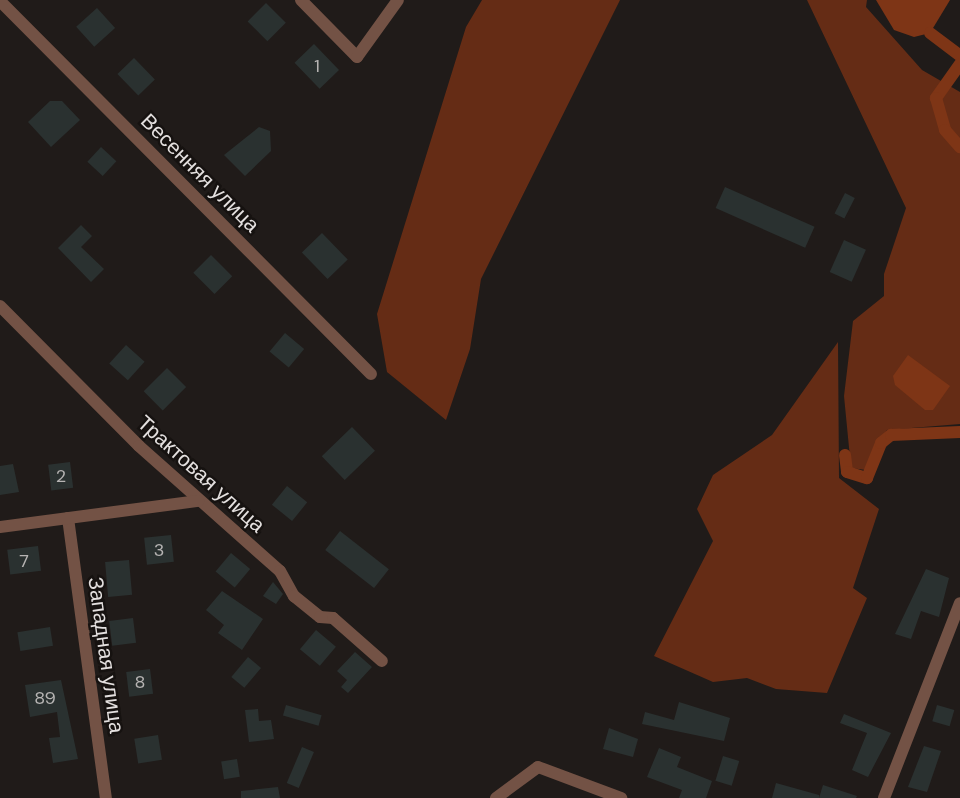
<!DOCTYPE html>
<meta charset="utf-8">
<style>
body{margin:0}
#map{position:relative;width:960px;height:798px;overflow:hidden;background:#201b19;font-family:"DM Sans",sans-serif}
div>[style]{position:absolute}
.green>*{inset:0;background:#652c15}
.water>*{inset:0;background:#7e3516}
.canal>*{height:12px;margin:-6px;padding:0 6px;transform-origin:6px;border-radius:6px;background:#7e3516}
.building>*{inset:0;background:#2a3130;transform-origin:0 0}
.street>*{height:12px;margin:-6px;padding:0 6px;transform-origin:6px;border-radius:6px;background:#735245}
span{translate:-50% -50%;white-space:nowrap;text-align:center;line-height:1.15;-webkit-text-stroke:5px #161210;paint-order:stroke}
.number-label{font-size:18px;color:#b6b4b3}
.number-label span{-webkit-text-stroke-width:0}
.street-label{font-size:21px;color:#e4e0df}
</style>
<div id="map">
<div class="green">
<div style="clip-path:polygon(482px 0,620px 0,481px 279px,470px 349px,446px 420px,387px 372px,377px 314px,466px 27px)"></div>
<div style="clip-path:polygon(807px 0,867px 0,866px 7px,922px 70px,960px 92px,960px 424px,887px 430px,866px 470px,851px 468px,844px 396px,853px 321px,884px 296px,884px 274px,906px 208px)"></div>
<div style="clip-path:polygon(838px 342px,839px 478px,879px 509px,853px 588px,867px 598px,827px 693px,776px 689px,747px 678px,713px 682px,654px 656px,713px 541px,697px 509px,713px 475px,772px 435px)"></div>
</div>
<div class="water">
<div style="clip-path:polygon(876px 0,950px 0,930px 33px,914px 37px,894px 30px)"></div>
<div style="clip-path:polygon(908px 355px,950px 386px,933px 410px,925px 410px,895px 385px,893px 376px)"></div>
</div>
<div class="canal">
<div style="left:930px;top:33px;width:38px;rotate:37deg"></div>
<div style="left:960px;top:64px;width:42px;rotate:125.2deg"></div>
<div style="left:936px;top:98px;width:33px;rotate:74deg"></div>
<div style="left:945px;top:130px;width:23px;rotate:49deg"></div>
<div style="left:845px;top:455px;width:17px;rotate:83deg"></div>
<div style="left:847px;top:472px;width:21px;rotate:17deg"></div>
<div style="left:867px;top:478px;width:38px;rotate:-68deg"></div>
<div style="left:881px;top:443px;width:13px;rotate:-39deg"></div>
<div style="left:891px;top:435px;width:69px;rotate:-2.5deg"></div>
</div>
<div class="building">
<div style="left:266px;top:3px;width:28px;height:26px;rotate:45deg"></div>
<div style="left:97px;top:8px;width:27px;height:28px;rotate:48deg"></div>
<div style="left:314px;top:44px;width:36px;height:27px;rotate:46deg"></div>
<div style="left:134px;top:58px;width:30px;height:23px;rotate:46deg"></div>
<div style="clip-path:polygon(50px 101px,62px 101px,80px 120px,51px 147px,28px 122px)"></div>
<div style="clip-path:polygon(259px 127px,270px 131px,271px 151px,245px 176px,224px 155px)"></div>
<div style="left:101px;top:147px;width:21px;height:20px;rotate:43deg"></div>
<div style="left:725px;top:187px;width:98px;height:23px;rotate:24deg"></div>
<div style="left:845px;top:193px;width:11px;height:23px;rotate:27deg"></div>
<div style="clip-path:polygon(81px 225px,92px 236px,81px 247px,104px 269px,91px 282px,58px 248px)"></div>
<div style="left:322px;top:233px;width:37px;height:28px;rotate:46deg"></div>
<div style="left:844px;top:240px;width:24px;height:35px;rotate:24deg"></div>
<div style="left:211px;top:255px;width:30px;height:25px;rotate:45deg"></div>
<div style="left:285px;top:333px;width:25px;height:24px;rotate:40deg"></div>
<div style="left:126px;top:345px;width:25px;height:25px;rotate:42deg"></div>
<div style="left:167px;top:368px;width:27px;height:33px;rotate:45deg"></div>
<div style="left:352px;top:427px;width:33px;height:42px;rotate:46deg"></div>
<div style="left:70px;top:462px;width:26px;height:22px;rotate:83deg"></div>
<div style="clip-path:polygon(13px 464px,19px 492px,0 495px,0 466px)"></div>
<div style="left:287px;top:486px;width:26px;height:24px;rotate:39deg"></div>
<div style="left:340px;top:531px;width:62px;height:24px;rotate:38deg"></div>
<div style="left:171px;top:535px;width:27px;height:27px;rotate:84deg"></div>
<div style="left:38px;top:546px;width:25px;height:31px;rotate:83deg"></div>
<div style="left:231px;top:553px;width:25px;height:24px;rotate:40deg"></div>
<div style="left:129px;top:560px;width:35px;height:24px;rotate:85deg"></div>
<div style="clip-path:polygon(926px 569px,949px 578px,939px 617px,921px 611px,911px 639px,895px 634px)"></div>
<div style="clip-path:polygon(273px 582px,283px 594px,276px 604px,263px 596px)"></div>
<div style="clip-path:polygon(222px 591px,263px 619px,242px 650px,218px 633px,224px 625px,206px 610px)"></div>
<div style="left:133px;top:618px;width:25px;height:24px;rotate:83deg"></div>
<div style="left:50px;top:627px;width:19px;height:33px;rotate:81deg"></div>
<div style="left:316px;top:630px;width:26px;height:25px;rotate:40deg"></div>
<div style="clip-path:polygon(355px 652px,372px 667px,348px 693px,341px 687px,347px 680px,337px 671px)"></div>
<div style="left:248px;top:657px;width:17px;height:26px;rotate:40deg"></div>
<div style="left:150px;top:669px;width:25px;height:24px;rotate:83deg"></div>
<div style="clip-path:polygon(61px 680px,78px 759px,53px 763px,49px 738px,60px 737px,57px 712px,30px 717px,25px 685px)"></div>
<div style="clip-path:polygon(679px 702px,730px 718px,724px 741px,642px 724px,645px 712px,674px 720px)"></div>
<div style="left:286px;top:705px;width:37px;height:11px;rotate:16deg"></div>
<div style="left:937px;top:705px;width:18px;height:17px;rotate:16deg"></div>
<div style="clip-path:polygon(258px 709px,259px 721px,271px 720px,274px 739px,249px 742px,245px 710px)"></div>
<div style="clip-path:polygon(844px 714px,891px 733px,868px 777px,852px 770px,867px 733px,840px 723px)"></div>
<div style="clip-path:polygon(609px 728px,638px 739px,633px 757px,603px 749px)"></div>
<div style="left:158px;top:735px;width:25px;height:24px;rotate:81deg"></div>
<div style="clip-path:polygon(924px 746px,941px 751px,927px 792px,908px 787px)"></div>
<div style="left:302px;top:747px;width:13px;height:39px;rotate:23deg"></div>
<div style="clip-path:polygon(659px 748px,681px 757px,677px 767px,712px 781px,706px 798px,679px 798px,682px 790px,647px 777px)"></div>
<div style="left:723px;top:756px;width:17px;height:26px;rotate:17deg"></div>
<div style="left:237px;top:759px;width:18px;height:16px;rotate:81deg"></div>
<div style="clip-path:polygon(776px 783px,819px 795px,819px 798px,772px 798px)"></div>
<div style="clip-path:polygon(823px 785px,857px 796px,856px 798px,819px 798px)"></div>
<div style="clip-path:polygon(278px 787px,280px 798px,241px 798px,241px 791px)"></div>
</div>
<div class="street">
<div style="left:301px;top:0;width:80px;rotate:45.5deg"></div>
<div style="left:357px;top:57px;width:70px;rotate:-54.3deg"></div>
<div style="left:0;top:1px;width:526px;rotate:45.15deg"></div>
<div style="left:0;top:306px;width:197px;rotate:45.2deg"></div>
<div style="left:139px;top:446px;width:188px;rotate:41.6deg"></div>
<div style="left:280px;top:571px;width:29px;rotate:61deg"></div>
<div style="left:294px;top:596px;width:33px;rotate:39deg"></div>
<div style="left:320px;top:617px;width:13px;rotate:4deg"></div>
<div style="left:333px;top:618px;width:65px;rotate:41.3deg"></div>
<div style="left:68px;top:518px;width:283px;rotate:82.3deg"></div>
<div style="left:0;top:527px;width:200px;rotate:-7.5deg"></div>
<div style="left:496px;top:798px;width:52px;rotate:-36.4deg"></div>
<div style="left:538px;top:767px;width:89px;rotate:20.5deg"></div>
<div style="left:884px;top:798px;width:209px;rotate:-68.7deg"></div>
</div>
<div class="number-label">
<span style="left:317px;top:66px">1</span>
<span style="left:61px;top:476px">2</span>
<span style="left:159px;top:550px">3</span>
<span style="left:24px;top:561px">7</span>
<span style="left:140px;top:682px">8</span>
<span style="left:45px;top:698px">89</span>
</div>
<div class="street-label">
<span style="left:200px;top:173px;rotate:45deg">Весенняя улица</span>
<span style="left:201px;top:474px;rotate:42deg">Трактовая улица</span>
<span style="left:106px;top:655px;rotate:82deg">Западная улица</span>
</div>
</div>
